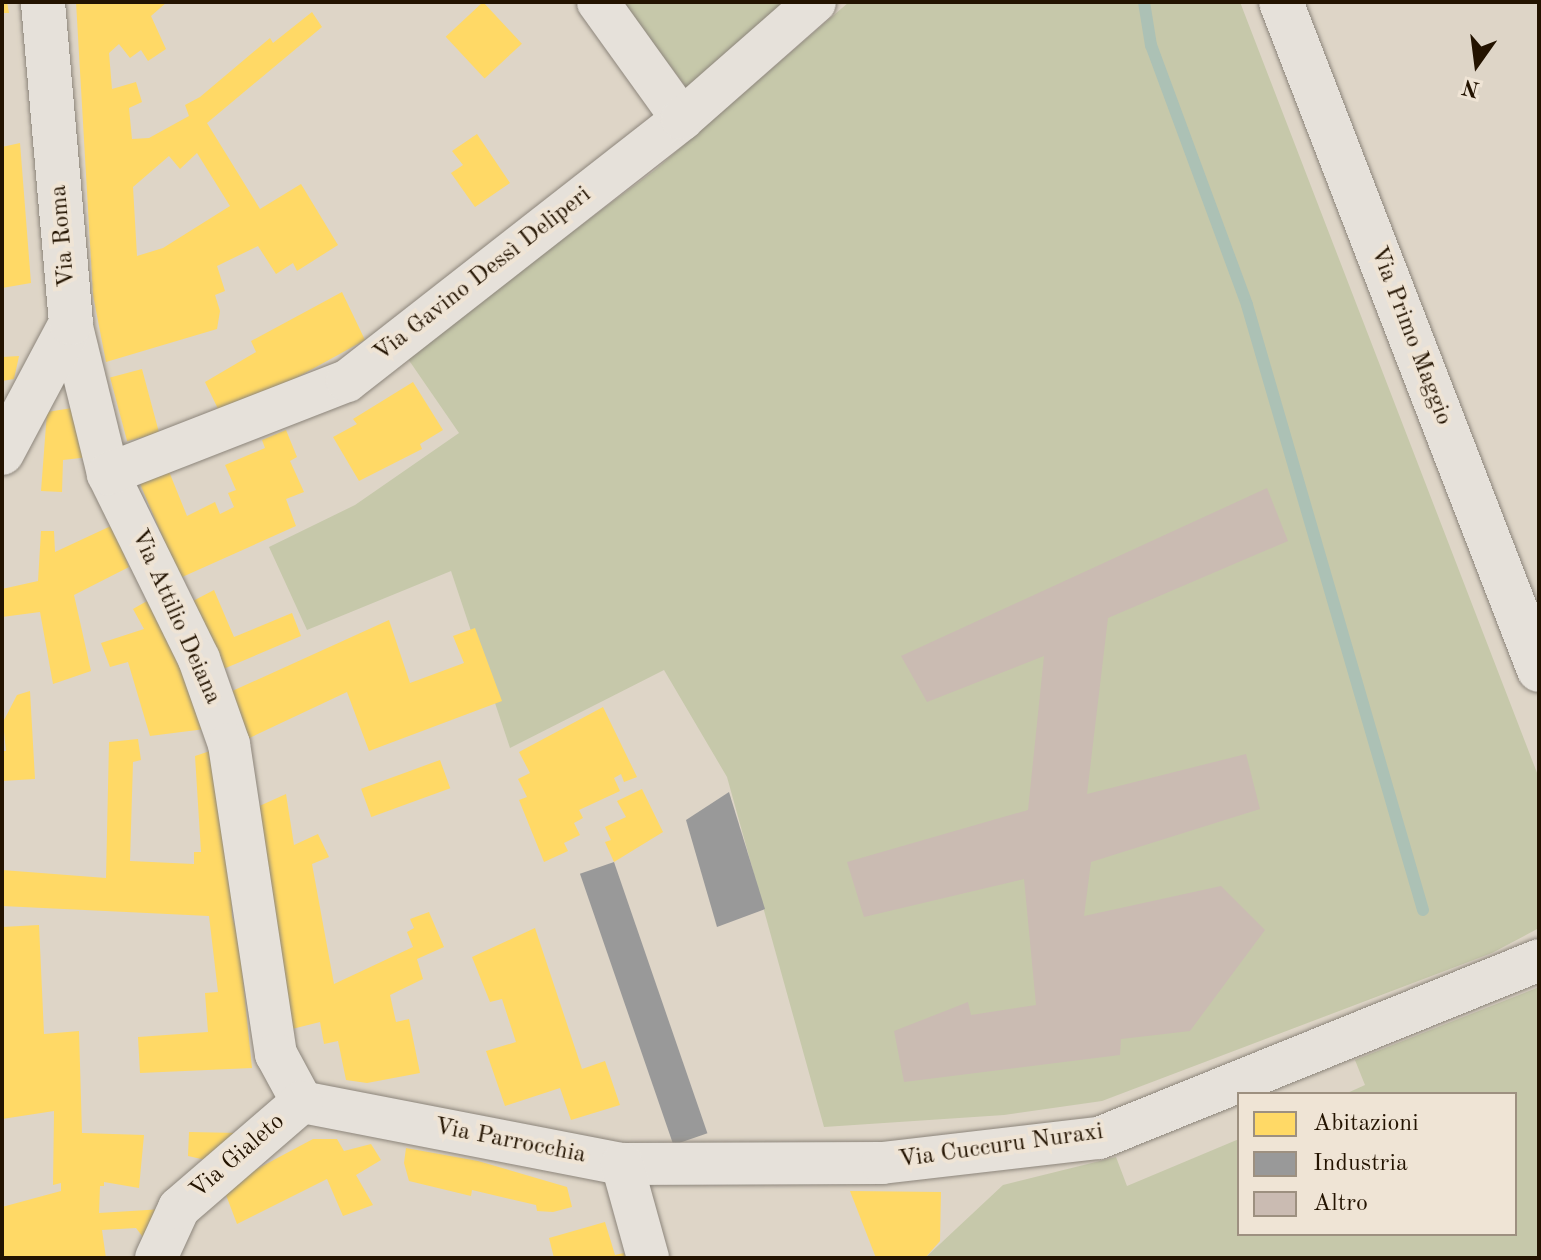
<!DOCTYPE html>
<meta charset="utf-8">
<style>
body{margin:0}
#map{position:relative;width:1541px;height:1260px;overflow:hidden;background:#ded5c7;font-family:"Old Standard TT",serif}
div>[style]{position:absolute}
.green>*{inset:0;background:#c6c8aa}
.homes>*{inset:0;background:#ffd966;transform-origin:0 0}
.industry>*{inset:0;background:#999;transform-origin:0 0}
.stream>*{height:12px;margin:-6px;padding:0 6px;transform-origin:6px;border-radius:6px;background:#acc1b5}
.building>*{inset:0;background:#cabbb2}
.roads{filter:drop-shadow(0 0 2px #8c857b) drop-shadow(0 0 2px #8c857b)}
.minor>*{height:42px;margin:-21px;padding:0 21px;transform-origin:21px;border-radius:21px;background:#e6e1da}
.tertiary>*{height:44px;margin:-22px;padding:0 22px;transform-origin:22px;border-radius:22px;background:#e6e1da}
span{translate:-50% -50%;white-space:nowrap;text-align:center;line-height:1.15;-webkit-text-stroke:8px #efe4d5;paint-order:stroke}
.street-label{font-size:24px;color:#231300}
.frame{position:absolute;inset:0;border:4px solid #231300;pointer-events:none}
.legend{position:absolute;left:1237px;top:1092px;width:280px;height:144px;box-sizing:border-box;background:#efe4d5;border:2px solid #9d9080;margin:0;padding:10px 14px;list-style:none;font-size:24px;color:#231300}
.legend li{display:flex;align-items:center;gap:16px;height:40px}
.legend b{width:40px;border:2px solid #9d9080}
.north{position:absolute;left:1437px;top:24px;width:80px;height:80px;-webkit-text-stroke:6px #efe4d5;paint-order:stroke;rotate:194deg;font-size:22px;font-weight:700;line-height:32px;text-align:center;color:#231300}
.north::after{content:'';display:block;margin:auto;width:28px;height:36px;background:#231300;clip-path:polygon(50% 0,100% 100%,50% 72%,0 100%)}
</style>
<div id="map">
<div class="green">
<div style="clip-path:polygon(621px 2px,789px 2px,690px 92px)"></div>
<div style="clip-path:polygon(849px 2px,1240px 2px,1539px 778px,1539px 928px,1492px 953px,1102px 1101px,1004px 1115px,824px 1127px,727px 777px,664px 670px,510px 748px,451px 571px,307px 630px,269px 547px,355px 505px,459px 433px,406px 356px,655px 170px)"></div>
<div style="clip-path:polygon(1539px 987px,1539px 1258px,925px 1258px,1003px 1185px,1116px 1157px,1127px 1186px,1239px 1139px,1239px 1234px,1515px 1234px,1515px 1094px,1345px 1094px,1365px 1085px,1355px 1060px)"></div>
</div>
<div class="homes">
<div style="clip-path:polygon(2px 2px,7px 2px,9px 13px,2px 13px)"></div>
<div style="clip-path:polygon(evenodd,76px 2px,167px 2px,151px 16px,166px 49px,148px 61px,141px 50px,130px 58px,119px 44px,109px 53px,112px 89px,136px 82px,142px 102px,129px 108px,132px 139px,149px 138px,189px 116px,185px 105px,200px 97px,270px 38px,273px 43px,312px 12px,322px 27px,207px 123px,260px 209px,301px 184px,338px 245px,297px 271px,293px 263px,276px 274px,258px 246px,217px 266px,225px 291px,215px 295px,220px 311px,217px 329px,106px 362px,93px 295px,76px 2px,197px 153px,230px 206px,163px 248px,137px 256px,133px 187px,169px 156px,180px 169px,197px 153px)"></div>
<div style="left:483px;top:2px;width:57px;height:51px;rotate:47deg"></div>
<div style="clip-path:polygon(477px 134px,510px 183px,475px 207px,451px 173px,463px 165px,452px 151px)"></div>
<div style="clip-path:polygon(20px 143px,31px 283px,2px 288px,2px 147px)"></div>
<div style="clip-path:polygon(342px 292px,365px 340px,247px 405px,221px 415px,205px 382px,256px 352px,251px 341px)"></div>
<div style="clip-path:polygon(19px 356px,14px 379px,2px 381px,2px 357px)"></div>
<div style="left:142px;top:369px;width:66px;height:33px;rotate:75deg"></div>
<div style="clip-path:polygon(413px 382px,443px 430px,420px 444px,422px 449px,359px 481px,333px 437px,357px 424px,353px 419px)"></div>
<div style="clip-path:polygon(72px 408px,89px 457px,63px 460px,62px 492px,41px 491px,47px 412px)"></div>
<div style="clip-path:polygon(286px 430px,297px 457px,290px 461px,304px 492px,286px 499px,296px 526px,180px 578px,138px 479px,168px 469px,187px 516px,215px 502px,220px 514px,234px 507px,228px 493px,236px 490px,225px 465px,265px 448px,262px 440px)"></div>
<div style="clip-path:polygon(113px 525px,129px 567px,74px 595px,91px 671px,53px 684px,40px 612px,2px 617px,2px 589px,38px 581px,41px 531px,54px 531px,55px 552px)"></div>
<div style="clip-path:polygon(214px 590px,234px 637px,292px 613px,301px 636px,221px 670px,191px 602px)"></div>
<div style="clip-path:polygon(147px 601px,182px 656px,205px 729px,150px 736px,128px 662px,110px 667px,101px 643px,144px 629px,133px 609px)"></div>
<div style="clip-path:polygon(389px 620px,410px 683px,464px 663px,453px 636px,475px 628px,502px 701px,369px 751px,347px 692px,241px 742px,230px 692px)"></div>
<div style="clip-path:polygon(30px 691px,35px 779px,2px 781px,2px 751px,6px 751px,3px 722px,17px 695px)"></div>
<div style="clip-path:polygon(603px 707px,637px 777px,624px 782px,621px 774px,614px 778px,620px 791px,579px 810px,583px 818px,574px 823px,580px 835px,564px 843px,568px 851px,544px 862px,519px 800px,527px 797px,518px 779px,530px 773px,519px 752px)"></div>
<div style="clip-path:polygon(138px 739px,141px 760px,133px 762px,130px 861px,194px 864px,194px 852px,201px 852px,195px 756px,213px 750px,229px 826px,232px 916px,239px 941px,252px 1068px,140px 1073px,138px 1037px,208px 1032px,205px 993px,218px 992px,209px 916px,2px 906px,2px 870px,106px 878px,109px 742px)"></div>
<div style="left:440px;top:760px;width:30px;height:84px;rotate:70deg"></div>
<div style="clip-path:polygon(642px 789px,663px 832px,614px 862px,605px 842px,611px 840px,605px 827px,626px 817px,617px 801px)"></div>
<div style="clip-path:polygon(286px 794px,294px 845px,318px 834px,329px 857px,312px 864px,334px 984px,413px 947px,407px 932px,414px 928px,410px 919px,429px 912px,444px 947px,417px 959px,423px 979px,390px 995px,396px 1022px,409px 1019px,420px 1073px,367px 1083px,346px 1080px,338px 1041px,324px 1044px,320px 1022px,292px 1029px,255px 808px)"></div>
<div style="clip-path:polygon(39px 925px,44px 1034px,79px 1031px,82px 1133px,144px 1135px,139px 1188px,104px 1182px,104px 1186px,100px 1186px,99px 1213px,163px 1209px,146px 1241px,136px 1228px,102px 1230px,106px 1258px,2px 1258px,2px 1207px,61px 1191px,61px 1183px,53px 1185px,54px 1111px,2px 1119px,2px 927px)"></div>
<div style="clip-path:polygon(535px 928px,582px 1069px,605px 1061px,620px 1105px,571px 1120px,560px 1088px,505px 1106px,486px 1051px,516px 1042px,502px 999px,490px 1002px,472px 957px)"></div>
<div style="clip-path:polygon(189px 1132px,238px 1133px,210px 1161px,188px 1156px)"></div>
<div style="clip-path:polygon(313px 1139px,337px 1139px,344px 1151px,371px 1144px,381px 1160px,356px 1175px,373px 1205px,343px 1216px,327px 1179px,237px 1224px,223px 1187px)"></div>
<div style="clip-path:polygon(406px 1148px,478px 1161px,567px 1187px,572px 1207px,553px 1212px,537px 1211px,536px 1205px,472px 1190px,471px 1196px,409px 1181px,404px 1163px)"></div>
<div style="clip-path:polygon(850px 1191px,941px 1192px,940px 1241px,925px 1258px,876px 1258px)"></div>
<div style="clip-path:polygon(605px 1222px,615px 1255px,624px 1253px,625px 1258px,554px 1258px,549px 1238px)"></div>
</div>
<div class="industry">
<div style="clip-path:polygon(729px 792px,765px 909px,717px 927px,686px 820px)"></div>
<div style="left:614px;top:862px;width:287px;height:36px;rotate:71deg"></div>
</div>
<div class="stream">
<div style="left:1144px;top:2px;width:44px;rotate:80.8deg"></div>
<div style="left:1151px;top:45px;width:277px;rotate:69.7deg"></div>
<div style="left:1247px;top:305px;width:630px;rotate:73.78deg"></div>
</div>
<div class="building">
<div style="clip-path:polygon(1267px 488px,1288px 541px,1108px 618px,1087px 794px,1246px 754px,1260px 809px,1091px 862px,1084px 916px,1221px 886px,1265px 930px,1190px 1031px,1121px 1039px,1120px 1055px,904px 1082px,894px 1031px,968px 1002px,971px 1015px,1036px 1005px,1024px 879px,864px 917px,847px 862px,1028px 810px,1044px 656px,927px 702px,901px 656px)"></div>
</div>
<div class="roads">
<div class="minor">
<div style="left:598px;top:2px;width:144px;rotate:54.3deg"></div>
<div style="left:71px;top:323px;width:155px;rotate:76.2deg"></div>
<div style="left:108px;top:474px;width:206px;rotate:63.8deg"></div>
<div style="left:199px;top:659px;width:90px;rotate:70.6deg"></div>
<div style="left:229px;top:744px;width:314px;rotate:81.4deg"></div>
<div style="left:276px;top:1054px;width:55px;rotate:61.6deg"></div>
<div style="left:108px;top:474px;width:256px;rotate:-21.3deg"></div>
<div style="left:347px;top:381px;width:425px;rotate:-38deg"></div>
<div style="left:682px;top:119px;width:177px;rotate:-41.3deg"></div>
<div style="left:302px;top:1102px;width:326px;rotate:11deg"></div>
<div style="left:622px;top:1164px;width:260px;rotate:-0.2deg"></div>
<div style="left:882px;top:1163px;width:218px;rotate:-6.6deg"></div>
<div style="left:1099px;top:1138px;width:475px;rotate:-22deg"></div>
<div style="left:622px;top:1164px;width:98px;rotate:74.5deg"></div>
<div style="left:156px;top:1258px;width:55px;rotate:-65.3deg"></div>
<div style="left:179px;top:1208px;width:162px;rotate:-40.8deg"></div>
</div>
<div class="tertiary">
<div style="left:1281px;top:2px;width:716px;rotate:68.88deg"></div>
<div style="left:2px;top:453px;width:147px;rotate:-62deg"></div>
<div style="left:71px;top:323px;width:322px;rotate:-95deg"></div>
</div>
</div>
<div class="street-label">
<span style="left:64px;top:236px;rotate:-95deg">Via Roma</span>
<span style="left:483px;top:275px;rotate:-38deg">Via Gavino Dessì Deliperi</span>
<span style="left:1410px;top:336px;rotate:69deg">Via Primo Maggio</span>
<span style="left:175px;top:617px;rotate:66deg">Via Attilio Deiana</span>
<span style="left:510px;top:1142px;rotate:11deg">Via Parrocchia</span>
<span style="left:1001px;top:1147px;rotate:-8deg">Via Cuccuru Nuraxi</span>
<span style="left:238px;top:1157px;rotate:-41deg">Via Gialeto</span>
</div>
<div class="frame"></div>
<ul class="legend">
<li><b style="height:22px;background:#ffd966"></b>Abitazioni</li>
<li><b style="height:22px;background:#999"></b>Industria</li>
<li><b style="height:22px;background:#cabbb2"></b>Altro</li>
</ul>
<div class="north">N</div>
</div>
